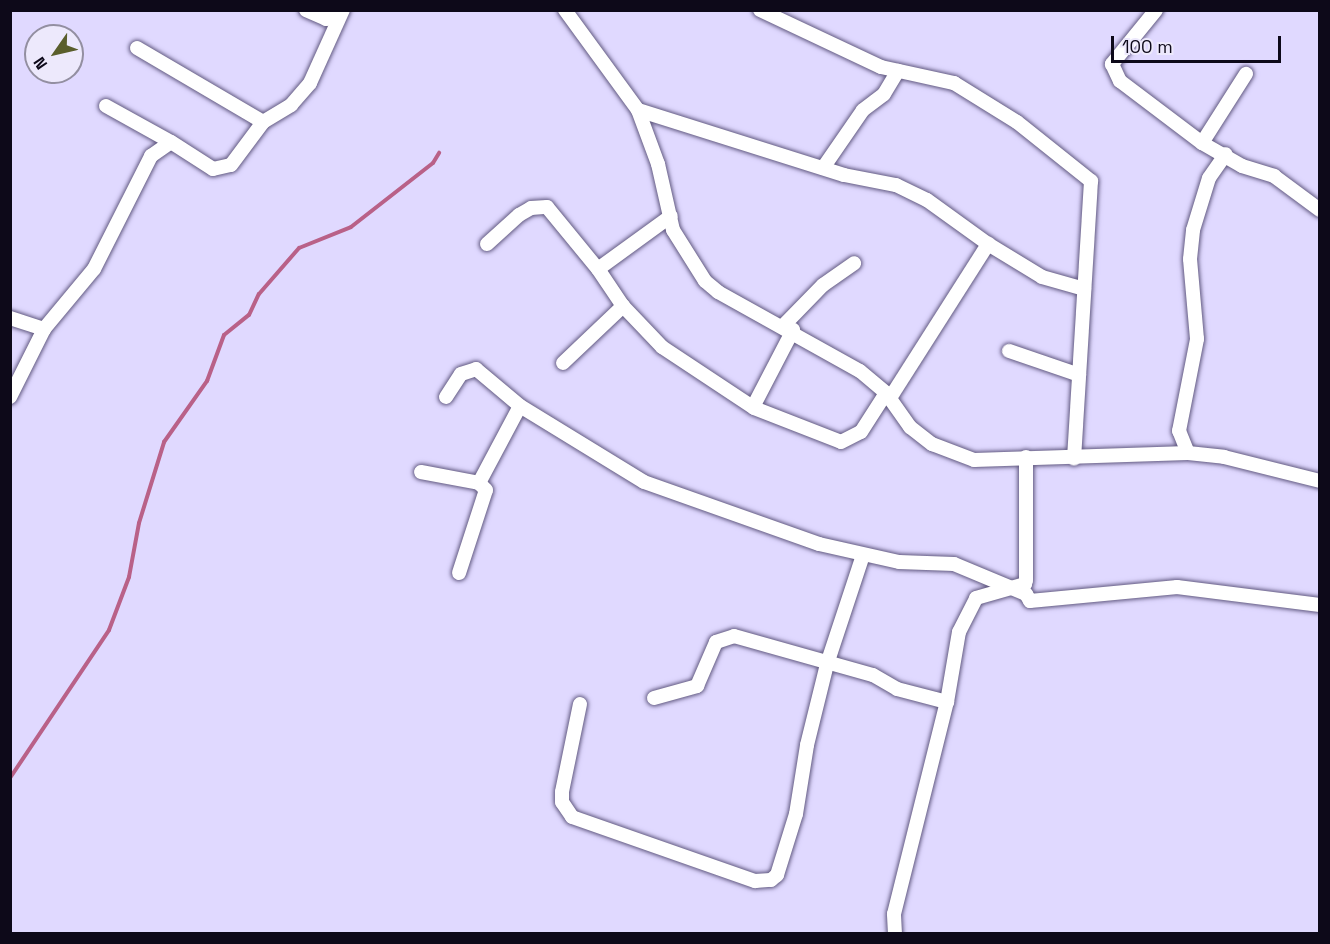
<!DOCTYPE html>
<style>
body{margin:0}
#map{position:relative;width:1330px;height:944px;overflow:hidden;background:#e0d9ff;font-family:"Space Grotesk",sans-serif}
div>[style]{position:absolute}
.stream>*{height:4px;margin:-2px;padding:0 2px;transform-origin:2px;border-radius:2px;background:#b96188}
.roads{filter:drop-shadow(0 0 2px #625a82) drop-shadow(0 0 2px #625a82)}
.minor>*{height:14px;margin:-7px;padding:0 7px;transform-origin:7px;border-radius:7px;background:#fff}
span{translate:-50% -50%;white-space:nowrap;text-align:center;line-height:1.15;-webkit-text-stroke:6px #ede9fc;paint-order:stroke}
.frame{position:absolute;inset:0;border:12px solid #0d0919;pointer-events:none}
.north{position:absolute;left:24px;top:24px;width:60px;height:60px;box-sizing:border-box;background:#ede9fc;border:2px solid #938fa1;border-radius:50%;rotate:236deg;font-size:16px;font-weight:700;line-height:24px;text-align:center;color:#0d0919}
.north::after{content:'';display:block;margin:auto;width:21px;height:27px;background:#5a5e2c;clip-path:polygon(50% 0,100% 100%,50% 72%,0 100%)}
.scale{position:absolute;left:1111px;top:36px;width:170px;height:27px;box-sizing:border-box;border:3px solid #0d0919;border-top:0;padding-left:8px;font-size:18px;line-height:21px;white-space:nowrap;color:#0d0919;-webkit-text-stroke:4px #ede9fc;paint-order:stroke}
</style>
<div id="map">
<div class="stream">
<div style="left:10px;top:778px;width:178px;rotate:-56.2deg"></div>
<div style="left:109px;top:630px;width:57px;rotate:-69.3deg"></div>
<div style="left:129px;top:577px;width:55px;rotate:-79.5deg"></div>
<div style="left:139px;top:523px;width:85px;rotate:-72.8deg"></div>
<div style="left:164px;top:442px;width:75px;rotate:-54.8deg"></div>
<div style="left:207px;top:381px;width:49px;rotate:-69.7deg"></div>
<div style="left:224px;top:335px;width:32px;rotate:-39deg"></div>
<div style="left:249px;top:315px;width:23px;rotate:-65deg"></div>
<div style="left:259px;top:294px;width:61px;rotate:-49deg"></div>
<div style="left:299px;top:248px;width:56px;rotate:-22deg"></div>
<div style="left:351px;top:227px;width:104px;rotate:-38deg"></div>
<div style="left:433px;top:163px;width:12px;rotate:-59deg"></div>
</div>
<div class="roads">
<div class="minor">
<div style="left:306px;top:10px;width:22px;rotate:24deg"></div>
<div style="left:326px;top:19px;width:17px;rotate:-31deg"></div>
<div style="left:565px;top:10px;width:124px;rotate:53.9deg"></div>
<div style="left:638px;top:110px;width:58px;rotate:69.7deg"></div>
<div style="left:658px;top:164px;width:68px;rotate:77.2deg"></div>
<div style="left:673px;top:230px;width:60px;rotate:57.9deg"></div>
<div style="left:705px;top:281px;width:17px;rotate:40deg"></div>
<div style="left:718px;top:292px;width:162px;rotate:29.1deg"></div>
<div style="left:860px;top:371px;width:34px;rotate:40deg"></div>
<div style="left:886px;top:393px;width:42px;rotate:54.8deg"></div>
<div style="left:910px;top:427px;width:28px;rotate:38deg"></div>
<div style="left:932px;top:444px;width:45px;rotate:20.9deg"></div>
<div style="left:974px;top:460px;width:214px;rotate:-1.9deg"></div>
<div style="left:1188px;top:453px;width:36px;rotate:6deg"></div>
<div style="left:1224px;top:457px;width:99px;rotate:14deg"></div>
<div style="left:760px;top:10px;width:134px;rotate:25.2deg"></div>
<div style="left:881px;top:67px;width:75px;rotate:12.4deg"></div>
<div style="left:954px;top:83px;width:74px;rotate:31.8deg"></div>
<div style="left:1017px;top:122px;width:95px;rotate:38.6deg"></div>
<div style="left:1091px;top:181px;width:278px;rotate:93.5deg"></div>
<div style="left:1156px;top:10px;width:70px;rotate:129.2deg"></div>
<div style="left:1112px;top:64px;width:19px;rotate:65deg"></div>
<div style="left:1120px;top:81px;width:103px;rotate:37.1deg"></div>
<div style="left:1202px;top:143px;width:46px;rotate:29.9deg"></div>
<div style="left:1242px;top:166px;width:34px;rotate:17deg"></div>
<div style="left:1274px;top:176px;width:57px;rotate:36.5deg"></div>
<div style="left:137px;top:48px;width:146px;rotate:30.4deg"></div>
<div style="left:106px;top:106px;width:74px;rotate:29deg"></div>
<div style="left:638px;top:110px;width:216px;rotate:17.5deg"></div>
<div style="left:844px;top:175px;width:53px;rotate:10.9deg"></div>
<div style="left:896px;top:185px;width:34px;rotate:26deg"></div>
<div style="left:927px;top:200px;width:75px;rotate:35.8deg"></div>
<div style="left:988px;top:244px;width:63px;rotate:31.4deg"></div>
<div style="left:1042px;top:277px;width:44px;rotate:15.9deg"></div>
<div style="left:1202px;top:143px;width:82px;rotate:-57.5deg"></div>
<div style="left:823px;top:168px;width:70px;rotate:-55.4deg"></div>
<div style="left:863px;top:110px;width:26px;rotate:-37deg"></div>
<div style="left:884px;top:94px;width:27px;rotate:-59deg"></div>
<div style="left:487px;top:244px;width:43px;rotate:-42.2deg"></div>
<div style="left:519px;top:215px;width:14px;rotate:-30deg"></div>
<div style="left:531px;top:208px;width:16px;rotate:-4deg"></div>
<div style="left:547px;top:207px;width:80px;rotate:50.6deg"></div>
<div style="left:598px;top:269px;width:90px;rotate:-36deg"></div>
<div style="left:598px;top:269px;width:45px;rotate:56deg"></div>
<div style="left:623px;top:306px;width:57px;rotate:46.4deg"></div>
<div style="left:662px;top:347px;width:110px;rotate:33.5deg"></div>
<div style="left:754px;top:408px;width:93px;rotate:21.3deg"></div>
<div style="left:841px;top:442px;width:22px;rotate:-27deg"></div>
<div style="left:861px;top:432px;width:46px;rotate:-57.3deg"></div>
<div style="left:10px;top:318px;width:36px;rotate:18deg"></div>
<div style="left:783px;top:326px;width:57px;rotate:-45.7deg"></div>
<div style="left:823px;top:285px;width:38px;rotate:-35deg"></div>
<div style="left:1009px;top:351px;width:74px;rotate:18.9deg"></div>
<div style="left:563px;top:363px;width:83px;rotate:-43.5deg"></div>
<div style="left:10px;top:397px;width:76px;rotate:-63.4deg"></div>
<div style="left:44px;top:329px;width:78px;rotate:-50.2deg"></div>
<div style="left:94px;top:269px;width:127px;rotate:-63.2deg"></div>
<div style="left:151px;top:156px;width:24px;rotate:-35deg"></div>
<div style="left:171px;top:142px;width:50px;rotate:32.7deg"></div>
<div style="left:213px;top:169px;width:18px;rotate:-13deg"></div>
<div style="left:231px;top:165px;width:54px;rotate:-53.3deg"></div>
<div style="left:263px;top:122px;width:33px;rotate:-31deg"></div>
<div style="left:291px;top:105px;width:29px;rotate:-49deg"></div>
<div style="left:310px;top:83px;width:80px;rotate:-65.7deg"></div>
<div style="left:446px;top:397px;width:27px;rotate:-57deg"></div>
<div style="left:461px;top:374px;width:16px;rotate:-18deg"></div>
<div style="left:476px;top:369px;width:57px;rotate:40.1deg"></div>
<div style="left:520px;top:406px;width:145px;rotate:31.5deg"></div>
<div style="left:644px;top:482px;width:186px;rotate:19.5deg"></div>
<div style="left:819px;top:544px;width:82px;rotate:12.7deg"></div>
<div style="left:899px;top:562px;width:55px;rotate:2.1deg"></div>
<div style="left:954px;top:564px;width:78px;rotate:22.6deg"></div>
<div style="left:1026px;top:594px;width:8px;rotate:60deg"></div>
<div style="left:1030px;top:601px;width:148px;rotate:-5.4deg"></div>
<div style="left:1177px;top:587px;width:144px;rotate:7.2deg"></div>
<div style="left:890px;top:398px;width:183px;rotate:-57.5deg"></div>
<div style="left:753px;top:407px;width:87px;rotate:-62.5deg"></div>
<div style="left:1188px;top:453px;width:24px;rotate:-112deg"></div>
<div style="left:1179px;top:431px;width:94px;rotate:-78.9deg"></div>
<div style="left:1197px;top:339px;width:80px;rotate:-95deg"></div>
<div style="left:1190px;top:259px;width:29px;rotate:-84deg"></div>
<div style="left:1193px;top:230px;width:54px;rotate:-72.9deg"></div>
<div style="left:1209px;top:178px;width:29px;rotate:-55deg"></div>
<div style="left:421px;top:472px;width:59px;rotate:10.7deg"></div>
<div style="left:479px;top:483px;width:87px;rotate:-62deg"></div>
<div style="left:459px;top:573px;width:87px;rotate:-72deg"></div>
<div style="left:486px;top:490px;width:10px;rotate:-135deg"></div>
<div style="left:654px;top:698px;width:45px;rotate:-15.6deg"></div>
<div style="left:697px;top:686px;width:48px;rotate:-66.6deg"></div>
<div style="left:716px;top:642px;width:19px;rotate:-18deg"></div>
<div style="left:734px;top:636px;width:144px;rotate:15.7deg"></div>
<div style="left:873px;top:675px;width:28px;rotate:30deg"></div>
<div style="left:897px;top:689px;width:52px;rotate:14.6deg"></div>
<div style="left:580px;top:704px;width:90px;rotate:101.6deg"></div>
<div style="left:562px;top:792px;width:10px;rotate:90deg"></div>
<div style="left:562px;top:802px;width:18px;rotate:56deg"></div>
<div style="left:572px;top:817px;width:194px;rotate:19.3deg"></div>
<div style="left:755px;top:881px;width:16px;rotate:-4deg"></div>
<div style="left:771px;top:880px;width:8px;rotate:-40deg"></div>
<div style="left:777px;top:875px;width:64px;rotate:-72.7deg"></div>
<div style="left:796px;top:814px;width:70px;rotate:-80.9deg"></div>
<div style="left:807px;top:745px;width:83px;rotate:-76.1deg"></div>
<div style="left:827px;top:664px;width:115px;rotate:-71.7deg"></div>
<div style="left:895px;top:934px;width:20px;rotate:-93deg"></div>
<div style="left:894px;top:914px;width:219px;rotate:-76deg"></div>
<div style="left:947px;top:702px;width:71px;rotate:-80.3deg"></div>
<div style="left:959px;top:632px;width:38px;rotate:-63deg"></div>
<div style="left:976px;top:598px;width:51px;rotate:-15.9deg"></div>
<div style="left:1025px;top:584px;width:4px;rotate:-76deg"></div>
<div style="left:1026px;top:580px;width:123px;rotate:-90deg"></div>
</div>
</div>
<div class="frame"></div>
<div class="north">N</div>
<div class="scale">100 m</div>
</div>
